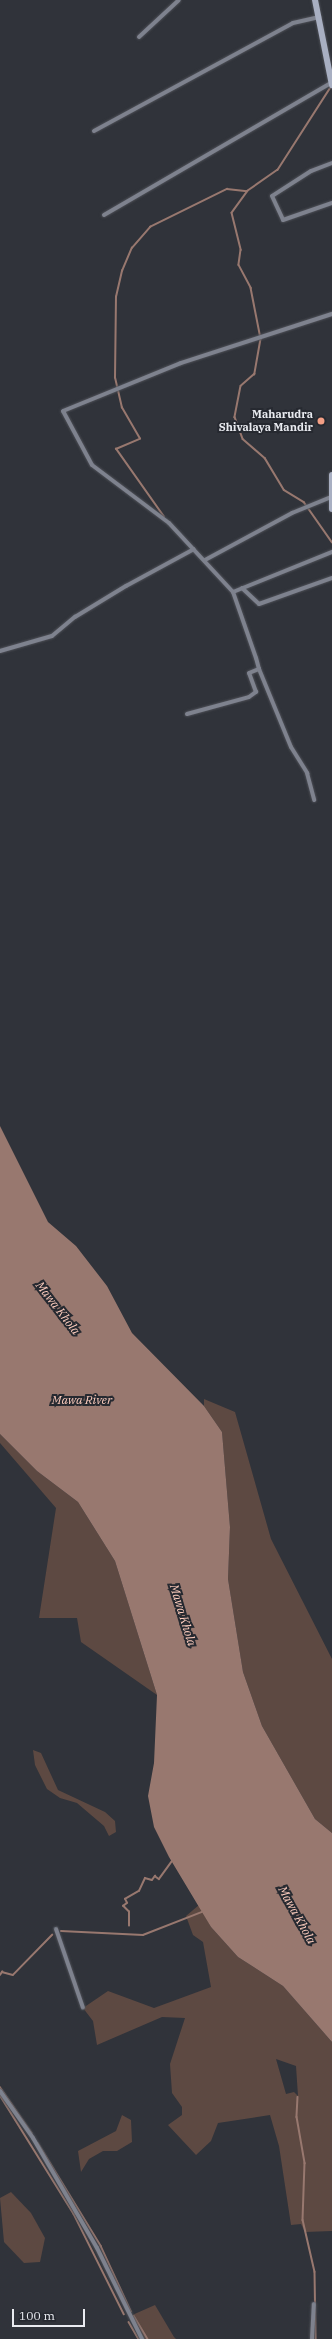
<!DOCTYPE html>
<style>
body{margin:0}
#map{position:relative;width:332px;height:2339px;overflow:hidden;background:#30333a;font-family:"IBM Plex Serif",serif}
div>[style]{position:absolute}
.green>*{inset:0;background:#5d4942}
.water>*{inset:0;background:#98786f}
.stream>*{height:1.5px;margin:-0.75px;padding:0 0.75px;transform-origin:0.75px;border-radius:0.75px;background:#98786f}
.roads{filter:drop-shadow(0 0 1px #4e5057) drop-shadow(0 0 1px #4e5057)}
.minor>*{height:4px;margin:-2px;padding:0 2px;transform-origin:2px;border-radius:2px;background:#7e828e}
.secondary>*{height:6px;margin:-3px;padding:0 3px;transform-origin:3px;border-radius:3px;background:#a8afc2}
.dots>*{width:11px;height:11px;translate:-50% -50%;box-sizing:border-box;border:2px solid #262930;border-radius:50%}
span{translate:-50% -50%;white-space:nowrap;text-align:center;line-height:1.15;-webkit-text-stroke:4px #262930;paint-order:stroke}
.poi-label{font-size:11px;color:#e9ebf0;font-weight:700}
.right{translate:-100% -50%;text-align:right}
.water-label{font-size:12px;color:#fdcdbe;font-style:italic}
.scale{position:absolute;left:12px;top:2309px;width:73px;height:18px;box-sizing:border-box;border:2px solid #e9ebf0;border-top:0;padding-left:5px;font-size:12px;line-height:14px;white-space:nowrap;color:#e9ebf0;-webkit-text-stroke:3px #262930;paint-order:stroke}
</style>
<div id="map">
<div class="green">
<div style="clip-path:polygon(204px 1399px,235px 1412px,271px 1539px,332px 1659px,332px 1833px,315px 1819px,262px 1726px,243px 1672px,228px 1579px,230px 1527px,222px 1432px,204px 1406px)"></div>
<div style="clip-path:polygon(0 1434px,37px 1471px,78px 1502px,115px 1561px,157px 1695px,81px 1642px,77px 1618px,39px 1618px,56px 1508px,0 1443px)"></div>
<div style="clip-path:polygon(33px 1750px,41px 1753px,58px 1790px,105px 1812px,115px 1821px,116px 1832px,109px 1836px,104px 1826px,77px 1803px,60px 1798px,47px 1789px,35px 1765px)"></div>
<div style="clip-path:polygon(evenodd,199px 1905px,211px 1927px,238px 1957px,283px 1986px,332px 2042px,332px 2231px,305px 2232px,301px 2224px,291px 2225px,279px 2146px,270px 2115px,218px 2123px,211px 2141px,196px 2155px,168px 2125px,182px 2115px,182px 2107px,172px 2093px,170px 2064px,185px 2018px,162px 2017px,97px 2045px,93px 2021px,83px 2008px,108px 1991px,154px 2008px,211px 1987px,203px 1942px,193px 1935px,186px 1916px,199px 1905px,276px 2059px,296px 2066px,298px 2096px,294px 2092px,286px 2094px,276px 2059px)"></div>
<div style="clip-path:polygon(122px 2115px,131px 2120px,132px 2142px,117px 2151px,103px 2151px,89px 2159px,81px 2172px,78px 2151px,116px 2131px)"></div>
<div style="clip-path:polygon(11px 2192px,31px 2213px,45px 2238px,40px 2262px,24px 2263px,4px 2242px,0 2198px)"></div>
<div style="clip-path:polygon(155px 2305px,174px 2337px,176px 2339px,144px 2339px,130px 2316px)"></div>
</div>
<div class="water">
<div style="clip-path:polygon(0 1126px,48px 1222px,76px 1246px,107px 1286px,132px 1333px,204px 1406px,222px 1432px,230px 1527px,228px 1579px,243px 1672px,262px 1726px,315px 1819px,332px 1833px,332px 2042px,283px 1986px,238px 1957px,211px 1927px,169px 1857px,154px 1827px,148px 1796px,154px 1763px,157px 1695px,115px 1561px,78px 1502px,37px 1471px,0 1434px)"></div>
</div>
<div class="stream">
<div style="left:332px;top:86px;width:100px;rotate:122.7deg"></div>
<div style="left:278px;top:170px;width:37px;rotate:145deg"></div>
<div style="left:248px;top:191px;width:27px;rotate:126deg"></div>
<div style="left:232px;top:213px;width:38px;rotate:76deg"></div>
<div style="left:241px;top:250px;width:15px;rotate:98deg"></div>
<div style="left:239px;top:265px;width:26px;rotate:62deg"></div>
<div style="left:251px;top:288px;width:52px;rotate:78.9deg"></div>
<div style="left:261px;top:339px;width:36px;rotate:100deg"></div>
<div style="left:255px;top:374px;width:18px;rotate:139deg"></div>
<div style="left:241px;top:386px;width:32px;rotate:101deg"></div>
<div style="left:235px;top:417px;width:23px;rotate:70deg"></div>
<div style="left:243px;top:439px;width:29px;rotate:41deg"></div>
<div style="left:265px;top:458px;width:37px;rotate:59deg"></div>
<div style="left:284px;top:490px;width:23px;rotate:31deg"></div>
<div style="left:304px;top:502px;width:49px;rotate:55deg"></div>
<div style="left:164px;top:517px;width:83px;rotate:-125.2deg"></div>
<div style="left:116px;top:449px;width:26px;rotate:-23deg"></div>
<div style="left:140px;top:439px;width:36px;rotate:-120deg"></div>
<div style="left:122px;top:408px;width:31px;rotate:-103deg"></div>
<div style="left:115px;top:378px;width:81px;rotate:-89.3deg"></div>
<div style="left:116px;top:297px;width:27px;rotate:-77deg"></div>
<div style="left:122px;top:271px;width:25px;rotate:-67deg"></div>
<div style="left:132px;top:248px;width:28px;rotate:-49deg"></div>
<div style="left:150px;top:227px;width:86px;rotate:-26.3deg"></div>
<div style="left:227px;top:189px;width:20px;rotate:6deg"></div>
<div style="left:129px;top:1926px;width:14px;rotate:-90deg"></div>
<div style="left:129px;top:1912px;width:8px;rotate:-135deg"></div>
<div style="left:123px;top:1906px;width:5px;rotate:-37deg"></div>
<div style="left:127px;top:1903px;width:4px;rotate:-117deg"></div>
<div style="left:125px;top:1899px;width:16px;rotate:-30deg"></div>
<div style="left:139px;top:1891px;width:14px;rotate:-65deg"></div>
<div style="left:145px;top:1878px;width:7px;rotate:16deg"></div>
<div style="left:152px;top:1880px;width:5px;rotate:-53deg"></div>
<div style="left:155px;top:1876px;width:5px;rotate:37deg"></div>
<div style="left:159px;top:1879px;width:22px;rotate:-54deg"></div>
<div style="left:61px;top:1931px;width:82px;rotate:2.8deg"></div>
<div style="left:143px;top:1935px;width:63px;rotate:-21.3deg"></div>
<div style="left:0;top:1975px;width:4px;rotate:-56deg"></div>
<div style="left:2px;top:1972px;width:11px;rotate:15deg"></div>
<div style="left:13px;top:1975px;width:56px;rotate:-45.7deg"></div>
<div style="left:0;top:2087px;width:56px;rotate:55.2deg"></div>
<div style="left:0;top:2095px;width:140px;rotate:58.1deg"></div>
<div style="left:74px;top:2214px;width:112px;rotate:63.4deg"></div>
<div style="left:298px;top:2097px;width:20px;rotate:93deg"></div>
<div style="left:297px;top:2117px;width:47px;rotate:80.1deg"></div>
<div style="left:305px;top:2163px;width:57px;rotate:92deg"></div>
<div style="left:303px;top:2220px;width:53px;rotate:77deg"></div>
<div style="left:315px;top:2272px;width:67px;rotate:89.1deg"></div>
<div style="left:38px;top:2143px;width:121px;rotate:58.5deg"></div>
<div style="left:101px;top:2246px;width:72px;rotate:65.2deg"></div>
<div style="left:134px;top:2316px;width:27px;rotate:59deg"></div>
<div style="left:129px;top:2322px;width:20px;rotate:60deg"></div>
</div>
<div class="roads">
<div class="minor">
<div style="left:139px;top:37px;width:54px;rotate:-42.8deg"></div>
<div style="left:94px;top:131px;width:226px;rotate:-28.5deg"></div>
<div style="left:293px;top:23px;width:27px;rotate:-13deg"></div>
<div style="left:332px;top:163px;width:22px;rotate:159deg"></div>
<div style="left:311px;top:171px;width:46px;rotate:147.3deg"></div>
<div style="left:272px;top:196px;width:26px;rotate:65deg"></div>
<div style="left:283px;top:220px;width:52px;rotate:-19.1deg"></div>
<div style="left:104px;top:215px;width:263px;rotate:-30.2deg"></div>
<div style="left:205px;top:560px;width:99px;rotate:-28.4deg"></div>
<div style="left:292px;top:513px;width:42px;rotate:-22.3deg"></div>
<div style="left:242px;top:588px;width:23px;rotate:43deg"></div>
<div style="left:259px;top:604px;width:77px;rotate:-19.6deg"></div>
<div style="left:233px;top:592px;width:107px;rotate:-22deg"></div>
<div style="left:0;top:651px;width:54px;rotate:-16.1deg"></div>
<div style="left:52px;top:636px;width:30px;rotate:-40deg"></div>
<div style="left:75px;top:617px;width:60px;rotate:-31.3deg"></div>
<div style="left:126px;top:586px;width:77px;rotate:-28.6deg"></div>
<div style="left:259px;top:669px;width:84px;rotate:67.7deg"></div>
<div style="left:291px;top:747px;width:31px;rotate:58deg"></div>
<div style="left:307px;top:773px;width:28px;rotate:75deg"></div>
<div style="left:187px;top:714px;width:64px;rotate:-15.3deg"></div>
<div style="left:249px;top:697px;width:9px;rotate:-36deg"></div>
<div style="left:256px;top:692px;width:20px;rotate:-110deg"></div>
<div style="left:249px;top:673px;width:11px;rotate:-22deg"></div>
<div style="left:259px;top:669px;width:11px;rotate:-105deg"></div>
<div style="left:256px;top:658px;width:70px;rotate:-109.2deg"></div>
<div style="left:233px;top:592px;width:94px;rotate:-132.8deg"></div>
<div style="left:169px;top:523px;width:96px;rotate:-143deg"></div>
<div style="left:92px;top:465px;width:61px;rotate:-118.2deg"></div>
<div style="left:63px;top:411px;width:127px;rotate:-22.1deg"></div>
<div style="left:181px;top:363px;width:159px;rotate:-18deg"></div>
<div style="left:56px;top:1929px;width:83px;rotate:71.1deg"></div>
<div style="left:0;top:2091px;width:57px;rotate:54.9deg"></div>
<div style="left:33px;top:2138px;width:127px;rotate:59.8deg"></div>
<div style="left:97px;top:2248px;width:102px;rotate:63.7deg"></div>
<div style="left:312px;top:2339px;width:35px;rotate:-87deg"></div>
</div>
<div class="secondary">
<div style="left:315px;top:0;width:87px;rotate:78.7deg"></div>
<div style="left:332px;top:475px;width:34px;rotate:90deg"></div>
</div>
</div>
<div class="dots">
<div style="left:321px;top:421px;background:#f39f85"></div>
</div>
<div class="poi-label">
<span class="right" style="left:313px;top:421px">Maharudra<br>Shivalaya Mandir</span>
</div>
<div class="water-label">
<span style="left:58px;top:1308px;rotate:52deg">Mawa Khola</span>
<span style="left:82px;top:1400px">Mawa River</span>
<span style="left:183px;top:1615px;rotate:73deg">Mawa Khola</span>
<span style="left:297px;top:1915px;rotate:61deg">Mawa Khola</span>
</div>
<div class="scale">100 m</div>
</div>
